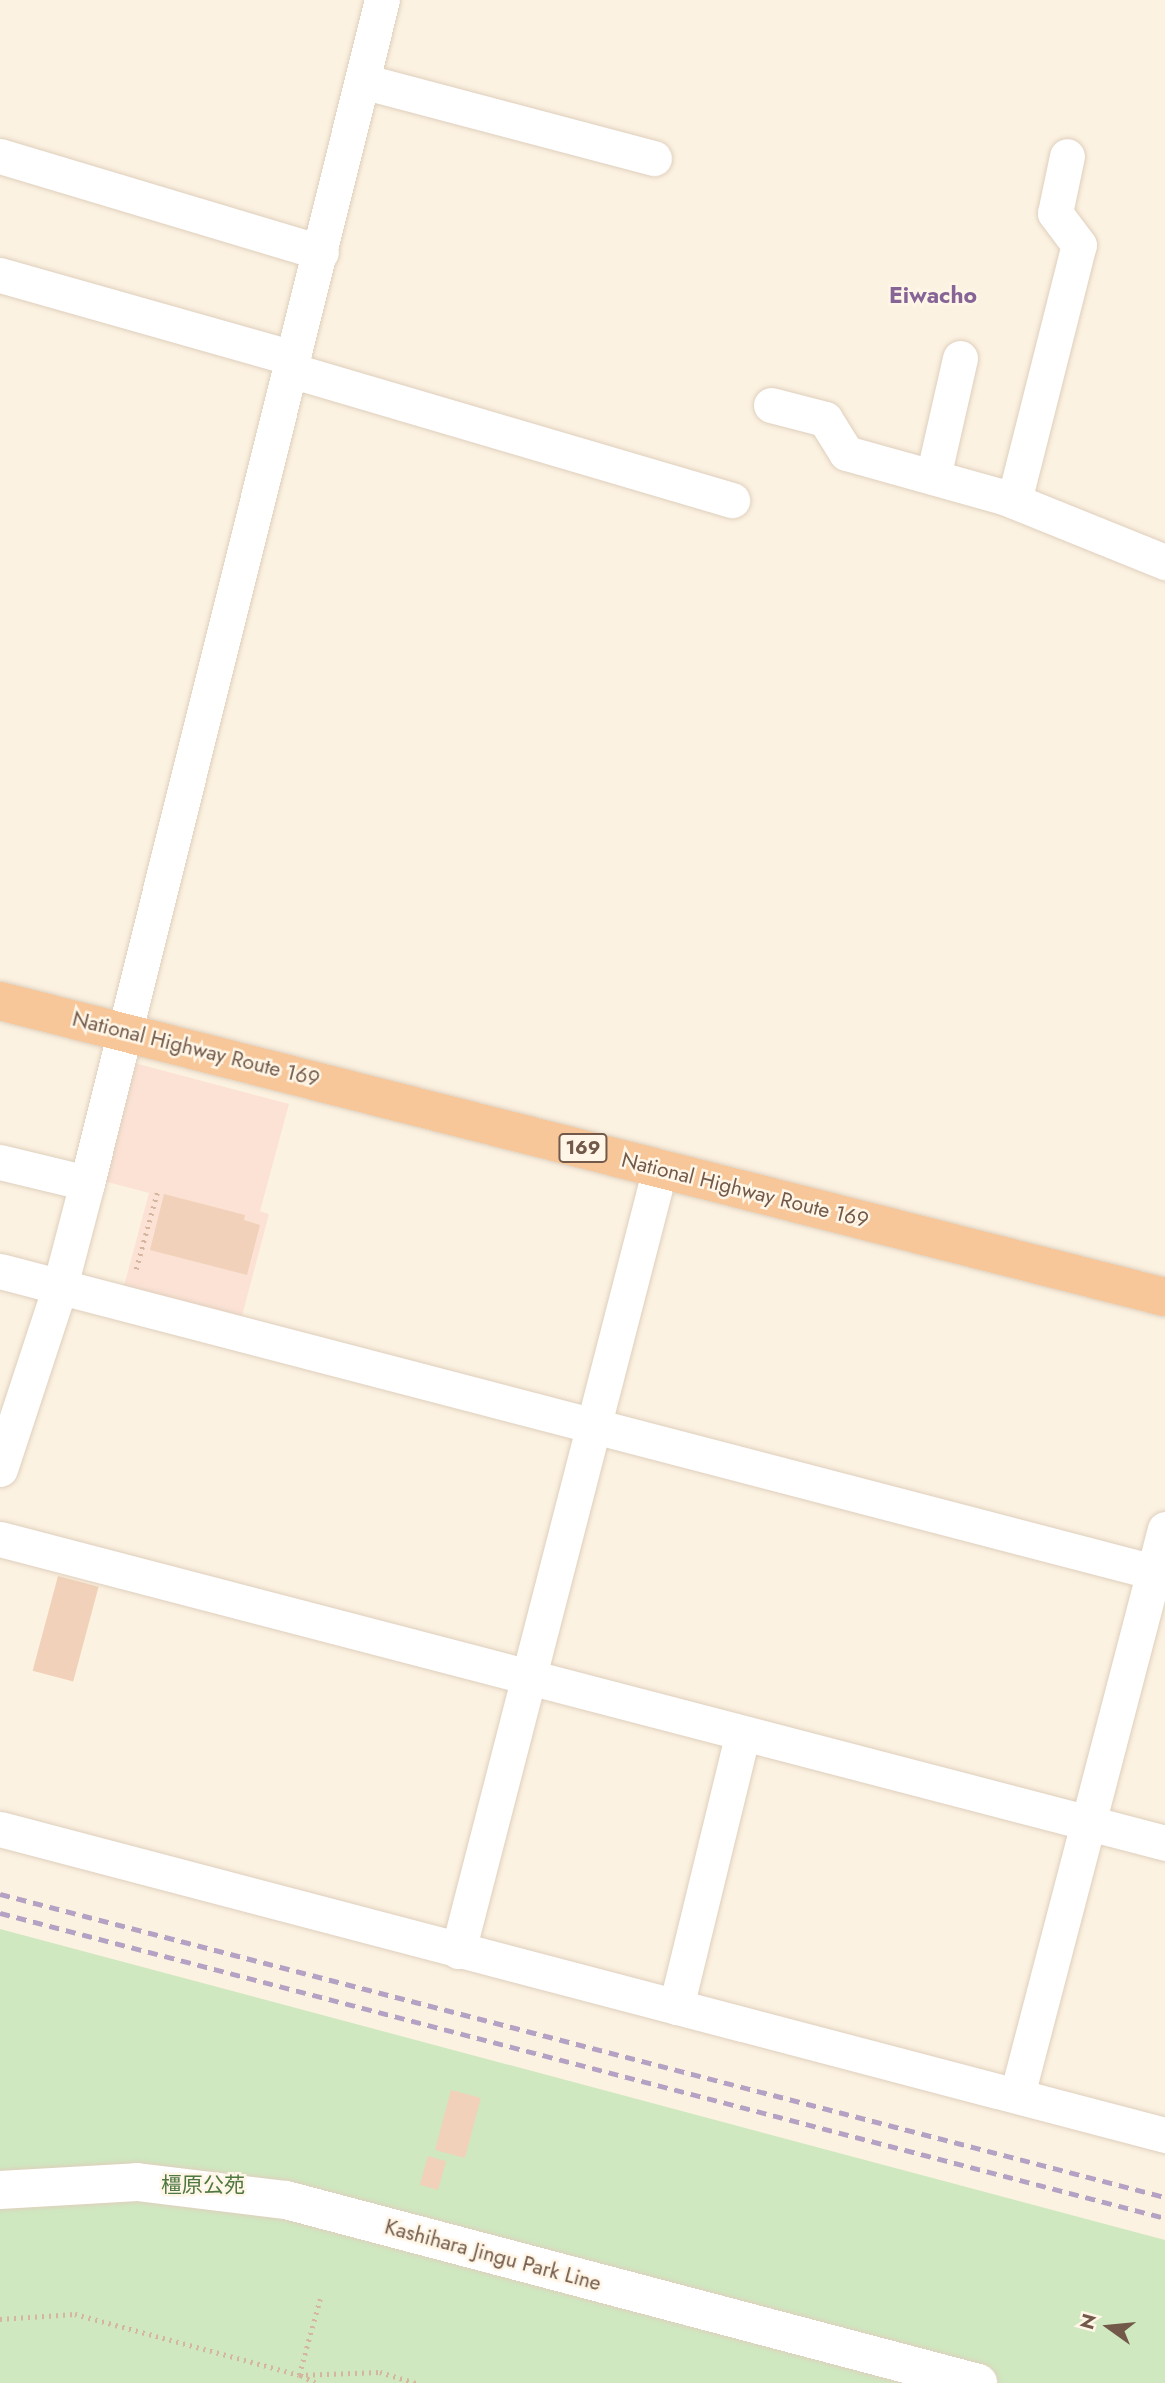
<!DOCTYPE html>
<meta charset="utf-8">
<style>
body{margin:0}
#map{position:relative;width:1165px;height:2383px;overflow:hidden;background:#fcf2e1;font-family:Jost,"Noto Sans JP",sans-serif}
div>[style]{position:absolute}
.commercial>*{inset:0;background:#fce2d5}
.green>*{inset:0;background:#cfe8c0}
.building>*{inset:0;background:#f1d1b9;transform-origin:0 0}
.path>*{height:4.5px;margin-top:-2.25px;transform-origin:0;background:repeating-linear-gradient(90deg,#d5b59d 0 2px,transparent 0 7px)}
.roads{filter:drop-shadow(0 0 2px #dfcfbd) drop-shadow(0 0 2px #dfcfbd)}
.minor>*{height:35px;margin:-17.5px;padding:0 17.5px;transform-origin:17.5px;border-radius:17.5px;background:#fff}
.secondary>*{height:38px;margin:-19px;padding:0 19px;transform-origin:19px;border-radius:19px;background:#fff}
.trunk>*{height:38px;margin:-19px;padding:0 19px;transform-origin:19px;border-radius:19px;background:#f8c799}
.rail>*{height:5px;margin-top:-2.5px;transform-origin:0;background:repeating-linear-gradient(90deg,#b5a1c4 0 10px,transparent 0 17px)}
span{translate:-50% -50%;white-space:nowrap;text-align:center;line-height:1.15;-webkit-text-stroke:5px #fff6e7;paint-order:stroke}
.shield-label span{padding:2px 5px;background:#fff6e7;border:2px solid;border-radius:5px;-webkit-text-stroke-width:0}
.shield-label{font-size:19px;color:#725949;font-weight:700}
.street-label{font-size:21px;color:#725949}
.park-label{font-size:21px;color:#4f7841}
.neighbourhood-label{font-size:23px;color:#876496;font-weight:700}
.north{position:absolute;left:1074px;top:2292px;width:70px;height:70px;-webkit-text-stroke:5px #fff6e7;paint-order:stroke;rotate:285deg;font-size:19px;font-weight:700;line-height:28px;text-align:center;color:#725949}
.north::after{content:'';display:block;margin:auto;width:24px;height:32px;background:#725949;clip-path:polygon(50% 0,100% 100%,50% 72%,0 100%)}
</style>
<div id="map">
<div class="commercial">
<div style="clip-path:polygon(127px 1061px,289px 1104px,260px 1211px,269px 1214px,242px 1316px,124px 1286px,149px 1193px,96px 1179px)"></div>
</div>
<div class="green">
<div style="clip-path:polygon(0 1929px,1165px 2240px,1165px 2383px,0 2383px)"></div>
</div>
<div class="building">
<div style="clip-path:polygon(164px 1194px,245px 1215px,244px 1220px,260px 1225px,247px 1275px,150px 1250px)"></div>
<div style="left:58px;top:1576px;width:42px;height:98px;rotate:15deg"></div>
<div style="left:451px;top:2090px;width:31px;height:62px;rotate:15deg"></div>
<div style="left:428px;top:2156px;width:19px;height:30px;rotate:16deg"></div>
</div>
<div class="path">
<div style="left:136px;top:1269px;width:83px;rotate:-74.6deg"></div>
<div style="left:0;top:2319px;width:75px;rotate:-3.8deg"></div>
<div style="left:75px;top:2314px;width:232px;rotate:15.2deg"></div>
<div style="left:299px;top:2375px;width:81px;rotate:-2.1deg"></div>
<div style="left:380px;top:2372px;width:38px;rotate:17deg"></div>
<div style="left:315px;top:2383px;width:18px;rotate:-153deg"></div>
<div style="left:299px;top:2375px;width:79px;rotate:-74.6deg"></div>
</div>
<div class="roads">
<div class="minor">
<div style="left:362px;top:81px;width:302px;rotate:14.8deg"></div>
<div style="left:0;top:156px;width:335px;rotate:16.7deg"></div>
<div style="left:0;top:275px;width:305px;rotate:15.8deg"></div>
<div style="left:290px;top:370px;width:461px;rotate:16.4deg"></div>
<div style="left:771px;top:405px;width:56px;rotate:14.5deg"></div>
<div style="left:825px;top:419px;width:40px;rotate:58deg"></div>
<div style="left:846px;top:453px;width:164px;rotate:15.6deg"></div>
<div style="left:1004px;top:497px;width:174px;rotate:22deg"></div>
<div style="left:933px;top:477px;width:122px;rotate:-77.2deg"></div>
<div style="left:1014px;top:501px;width:264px;rotate:-75.8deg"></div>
<div style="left:1079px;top:245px;width:40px;rotate:-127deg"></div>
<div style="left:1055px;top:213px;width:58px;rotate:-78.1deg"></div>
<div style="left:0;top:1162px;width:89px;rotate:13.6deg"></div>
<div style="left:0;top:1271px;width:1204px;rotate:14.62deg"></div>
<div style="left:0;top:1469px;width:193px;rotate:-71.8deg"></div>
<div style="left:60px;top:1286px;width:106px;rotate:-75.3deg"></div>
<div style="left:87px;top:1183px;width:1219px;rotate:-76deg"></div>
<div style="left:0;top:1539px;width:1204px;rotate:14.62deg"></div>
<div style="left:0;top:1829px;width:1205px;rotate:14.72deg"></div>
<div style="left:458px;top:1951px;width:809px;rotate:-75.53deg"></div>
<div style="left:676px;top:2007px;width:282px;rotate:-76.3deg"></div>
<div style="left:1017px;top:2095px;width:585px;rotate:-75.35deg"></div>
</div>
<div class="secondary">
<div style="left:0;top:2190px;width:137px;rotate:-3.3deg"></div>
<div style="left:137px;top:2182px;width:150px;rotate:6.9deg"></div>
<div style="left:286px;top:2200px;width:716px;rotate:14.81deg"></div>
</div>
<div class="trunk">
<div style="left:0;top:1001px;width:1202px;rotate:14.26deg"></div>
</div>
</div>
<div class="rail">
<div style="left:0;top:1894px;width:1204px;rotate:14.58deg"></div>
<div style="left:0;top:1913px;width:1204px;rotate:14.67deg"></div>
</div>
<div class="shield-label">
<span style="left:583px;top:1148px">169</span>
</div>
<div class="street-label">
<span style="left:196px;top:1049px;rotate:14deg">National Highway Route 169</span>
<span style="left:745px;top:1190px;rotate:14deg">National Highway Route 169</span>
<span style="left:493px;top:2255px;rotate:15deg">Kashihara Jingu Park Line</span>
</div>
<div class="park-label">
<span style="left:203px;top:2185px">橿原公苑</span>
</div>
<div class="neighbourhood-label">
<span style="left:933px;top:295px">Eiwacho</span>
</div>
<div class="north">N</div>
</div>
